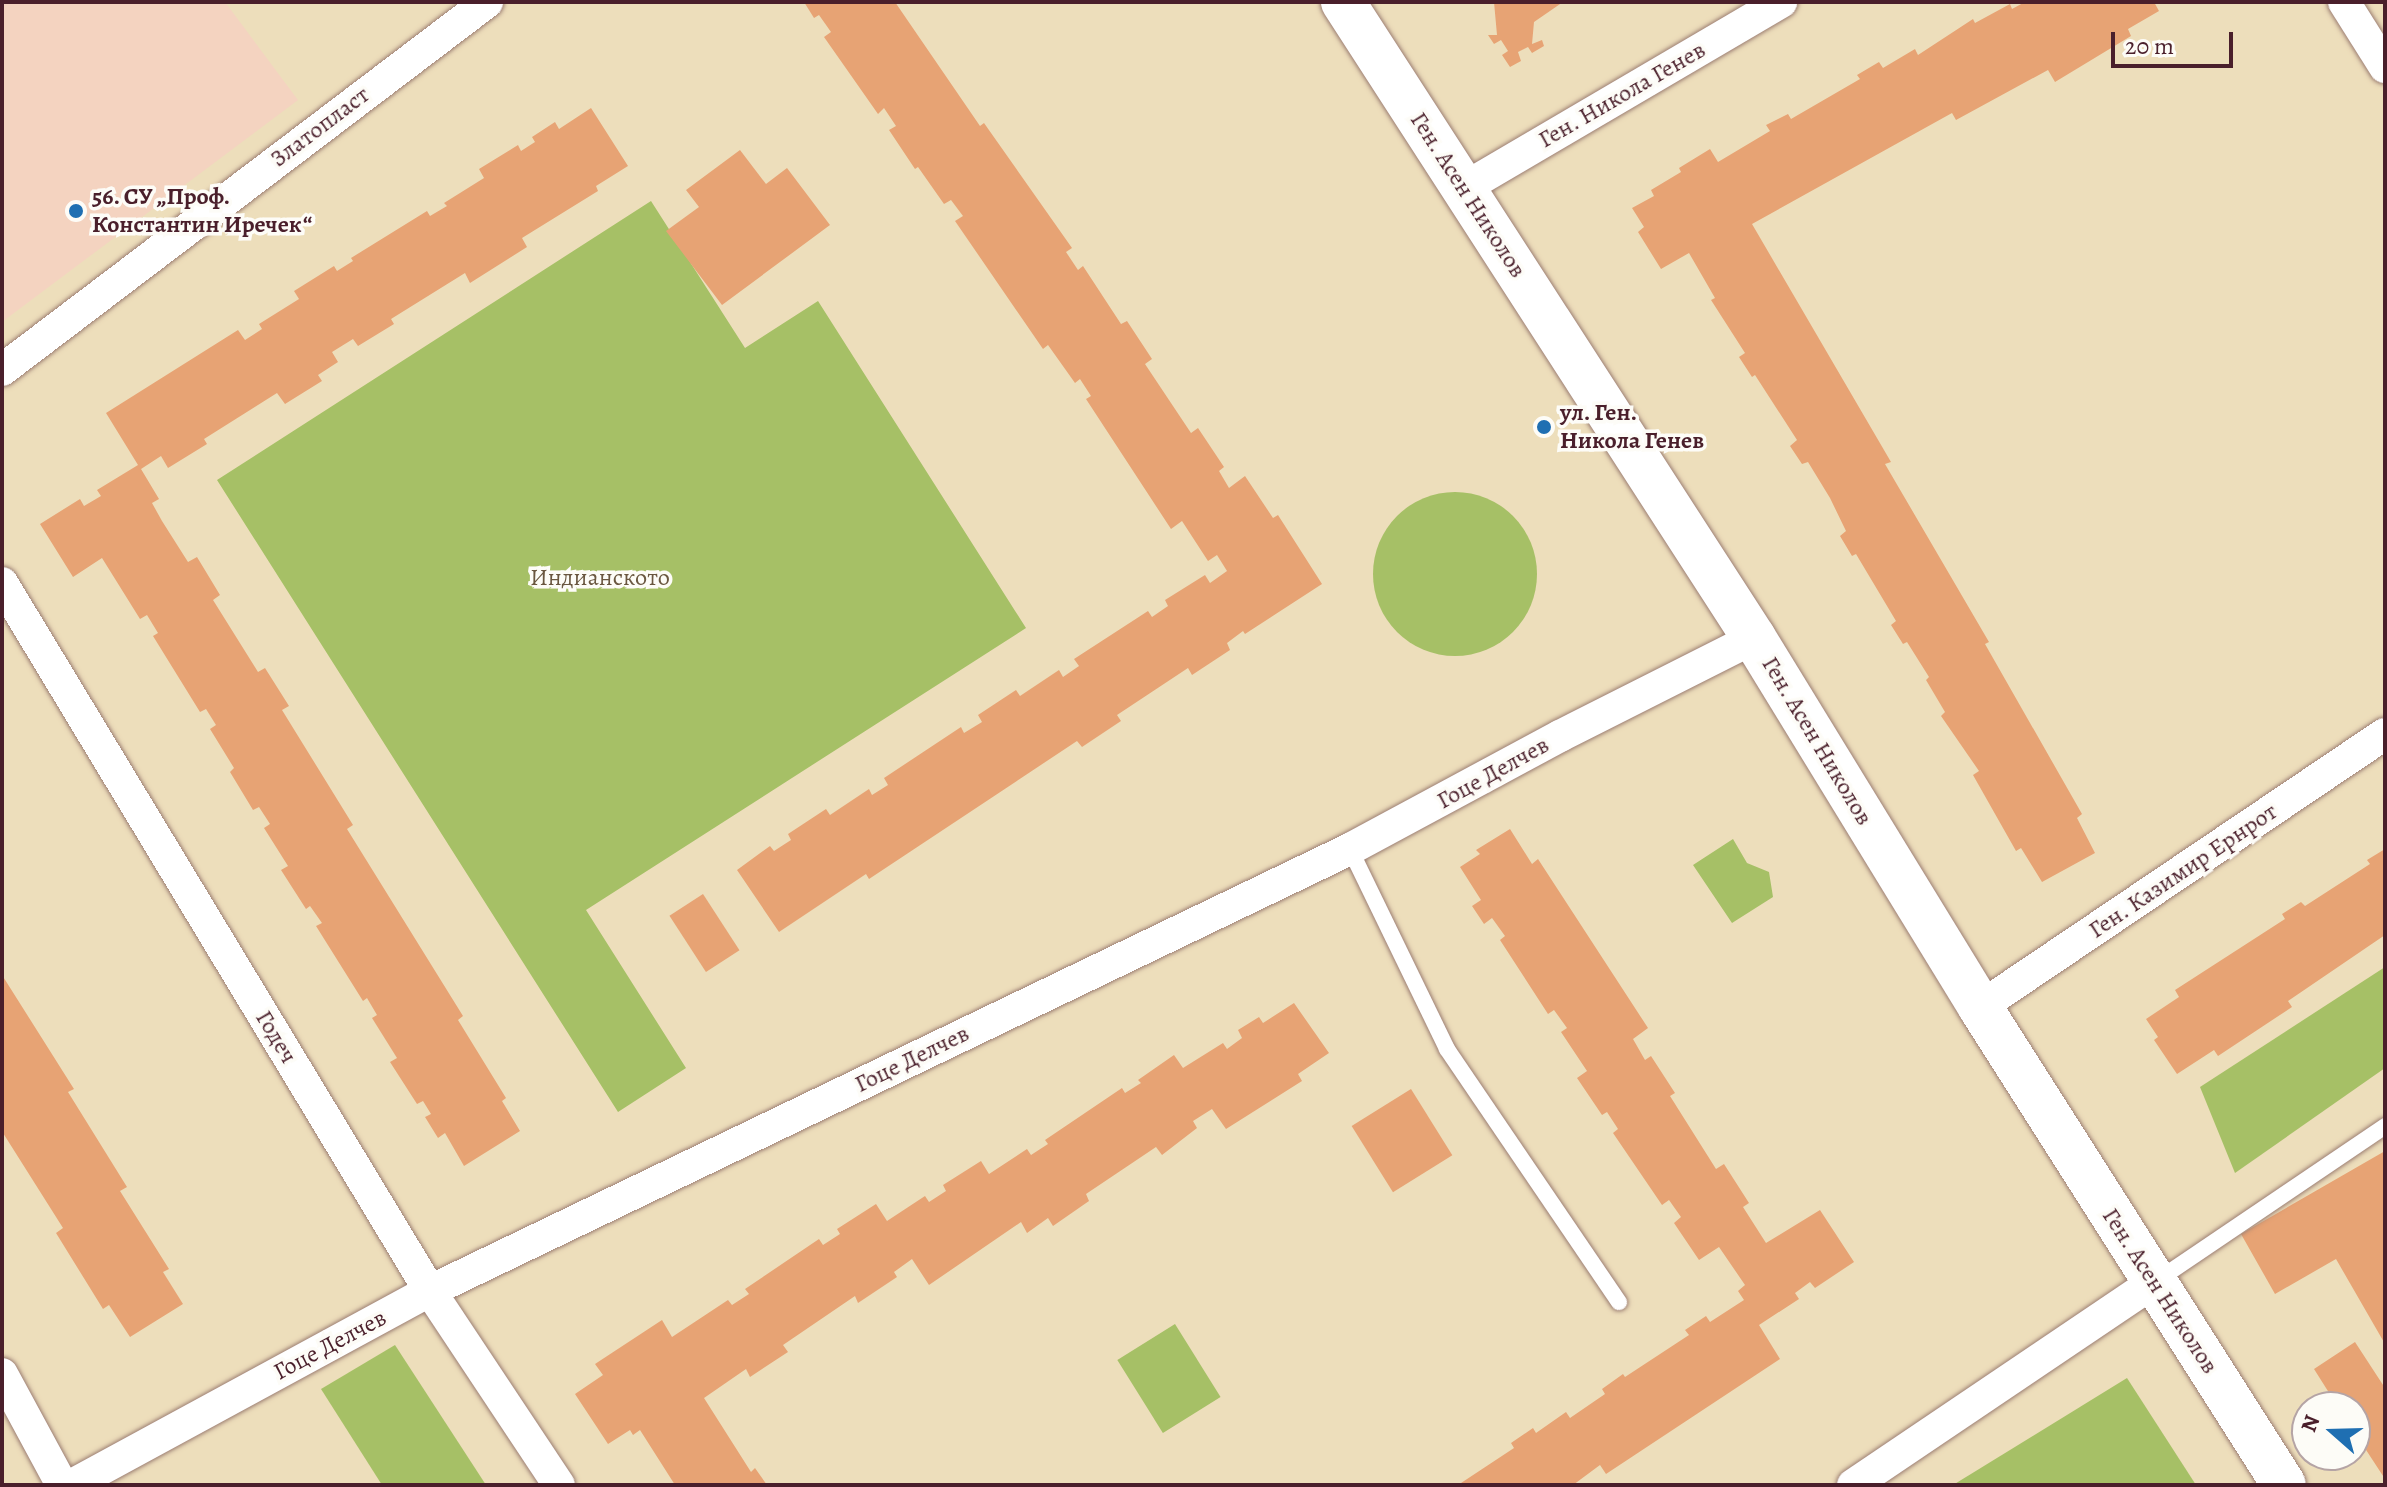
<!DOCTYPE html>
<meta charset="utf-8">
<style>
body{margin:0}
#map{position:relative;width:2387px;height:1487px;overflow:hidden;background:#eddebb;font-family:Alegreya,serif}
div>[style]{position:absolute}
.built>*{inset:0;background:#f4d3c0}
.green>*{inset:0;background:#a6c066;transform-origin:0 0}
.round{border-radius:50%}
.building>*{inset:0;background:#e7a374;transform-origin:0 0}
.roads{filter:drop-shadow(0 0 2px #9c7e73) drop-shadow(0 0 2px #9c7e73)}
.lane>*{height:16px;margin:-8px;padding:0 8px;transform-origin:8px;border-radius:8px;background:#fff}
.street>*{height:32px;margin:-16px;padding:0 16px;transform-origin:16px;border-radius:16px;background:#fff}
.secondary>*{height:44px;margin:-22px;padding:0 22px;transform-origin:22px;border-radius:22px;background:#fff}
.dots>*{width:22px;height:22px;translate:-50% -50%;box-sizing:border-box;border:4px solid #fdfcf7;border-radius:50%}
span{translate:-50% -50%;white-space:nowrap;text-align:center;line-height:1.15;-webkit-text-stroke:7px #fdfcf7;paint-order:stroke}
.street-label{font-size:24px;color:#4a1f2b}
.poi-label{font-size:24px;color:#4a1f2b;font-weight:700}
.left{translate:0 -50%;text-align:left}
.park-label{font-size:24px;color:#6a5740}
.frame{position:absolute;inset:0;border:4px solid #4a1f2b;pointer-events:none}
.north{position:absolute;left:2291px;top:1391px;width:80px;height:80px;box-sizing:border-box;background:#fdfcf7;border:2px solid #b5a4a5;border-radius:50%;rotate:290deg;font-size:22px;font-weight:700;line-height:32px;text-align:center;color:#4a1f2b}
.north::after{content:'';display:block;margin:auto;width:28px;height:36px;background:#1f6fb2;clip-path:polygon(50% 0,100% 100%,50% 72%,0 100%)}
.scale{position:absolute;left:2111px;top:32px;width:122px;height:36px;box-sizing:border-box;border:4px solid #4a1f2b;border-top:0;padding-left:10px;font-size:24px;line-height:28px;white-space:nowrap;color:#4a1f2b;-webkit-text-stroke:6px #fdfcf7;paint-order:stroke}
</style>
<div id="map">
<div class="built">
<div style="clip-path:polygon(2px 2px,225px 2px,298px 100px,2px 322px)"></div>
</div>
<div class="green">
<div style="clip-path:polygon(651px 201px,745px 348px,818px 301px,1026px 628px,586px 910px,686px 1068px,618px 1112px,217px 480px)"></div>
<div class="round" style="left:1373px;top:492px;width:164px;height:164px"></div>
<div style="clip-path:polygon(1733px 839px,1747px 863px,1769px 872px,1773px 897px,1732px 923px,1693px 865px)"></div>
<div style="clip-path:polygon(2385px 967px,2385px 1068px,2235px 1173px,2200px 1087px)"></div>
<div style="left:1175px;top:1324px;width:86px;height:68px;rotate:58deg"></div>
<div style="clip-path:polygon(395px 1345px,486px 1485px,382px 1485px,321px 1389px)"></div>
<div style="clip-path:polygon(2127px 1378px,2196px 1485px,1953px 1485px)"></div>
</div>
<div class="building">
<div style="clip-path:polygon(804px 2px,895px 2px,980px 126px,984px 123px,1072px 248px,1066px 252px,1078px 270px,1083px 266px,1121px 324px,1127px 321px,1152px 359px,1145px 364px,1191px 433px,1198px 428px,1224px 467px,1219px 471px,1229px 488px,1245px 476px,1273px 518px,1278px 515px,1322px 584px,1245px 634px,1243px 631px,1227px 643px,1230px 650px,1192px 675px,1188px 668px,1117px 715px,1121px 721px,1082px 747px,1077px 741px,869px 879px,866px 874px,779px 932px,737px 870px,770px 846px,774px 851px,791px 840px,788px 834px,826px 809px,830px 815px,869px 789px,872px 795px,888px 785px,884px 778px,961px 727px,964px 733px,982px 722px,978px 715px,1016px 690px,1020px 696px,1059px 670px,1063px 677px,1079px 666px,1074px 659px,1148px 611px,1152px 617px,1168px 606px,1165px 600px,1205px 575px,1210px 583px,1227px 571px,1217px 555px,1208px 561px,1182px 521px,1171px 529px,1086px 399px,1091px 396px,1080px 379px,1075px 383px,1048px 345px,1043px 349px,955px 221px,963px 216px,951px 200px,944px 204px,918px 167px,915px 169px,889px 130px,896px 126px,884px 108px,878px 114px,824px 37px,831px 32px,819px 15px,814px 18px)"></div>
<div style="clip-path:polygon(1494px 2px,1563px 2px,1534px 22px,1532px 44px,1542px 40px,1544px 46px,1532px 53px,1528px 47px,1518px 52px,1521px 61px,1510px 67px,1502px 55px,1508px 51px,1501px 40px,1494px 44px,1488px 35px,1497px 35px)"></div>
<div style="clip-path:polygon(2025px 2px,2154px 2px,2159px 11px,2128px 29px,2131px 36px,2055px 82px,2048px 70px,1956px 120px,1952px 113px,1752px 224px,1891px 462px,1885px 464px,1989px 642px,1985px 644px,2082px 814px,2077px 818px,2095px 853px,2042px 882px,2021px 848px,2016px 851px,1973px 775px,1979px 771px,1941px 716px,1945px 712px,1926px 680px,1929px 677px,1907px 642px,1903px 644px,1891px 625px,1896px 621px,1856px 554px,1852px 556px,1840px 536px,1846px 531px,1830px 498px,1808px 462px,1802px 464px,1790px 446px,1797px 440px,1755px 375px,1752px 377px,1739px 357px,1745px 353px,1711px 300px,1715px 298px,1689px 253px,1661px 269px,1638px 232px,1644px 227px,1632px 208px,1654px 196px,1651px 190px,1681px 172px,1679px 168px,1710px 149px,1718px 162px,1770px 131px,1766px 125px,1788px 114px,1791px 119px,1860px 79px,1857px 75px,1879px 62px,1883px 68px,1915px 49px,1918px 55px,1973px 19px,1975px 23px,2010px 4px,2012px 9px)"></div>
<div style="clip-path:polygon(591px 108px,628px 166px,596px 186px,598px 191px,522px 238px,527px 247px,470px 283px,465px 273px,391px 319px,394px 324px,358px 346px,353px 339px,332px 352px,338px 362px,318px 375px,322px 381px,285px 404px,277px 393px,204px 439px,207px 444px,168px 468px,161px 456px,141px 469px,159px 499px,152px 503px,162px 521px,188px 562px,197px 557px,220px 595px,213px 600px,258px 672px,265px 668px,289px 706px,282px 710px,353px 825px,347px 829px,463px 1016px,458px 1020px,506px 1098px,502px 1101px,520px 1131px,464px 1166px,445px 1133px,438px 1138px,425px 1117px,431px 1114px,423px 1101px,417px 1104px,390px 1062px,397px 1058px,372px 1018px,377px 1015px,367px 998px,363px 1001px,316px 926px,322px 923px,310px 906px,306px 909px,281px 870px,288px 866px,264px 828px,270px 824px,259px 807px,253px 810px,230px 772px,234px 768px,210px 729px,216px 725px,206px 709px,200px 712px,153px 636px,158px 633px,147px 615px,140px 619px,102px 558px,73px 577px,40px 524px,80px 499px,84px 506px,101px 496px,97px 490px,138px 465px,106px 413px,238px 330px,245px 340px,262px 329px,259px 324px,299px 299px,294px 291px,334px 266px,337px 271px,353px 261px,351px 258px,427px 211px,430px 216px,447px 206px,444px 203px,484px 178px,479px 169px,518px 145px,521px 151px,535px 142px,532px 137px,555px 122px,559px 129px)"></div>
<div style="clip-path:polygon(740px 150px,766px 184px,787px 168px,830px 225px,722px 305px,666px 231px,699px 207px,686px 190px)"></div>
<div style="clip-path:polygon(1510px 829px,1532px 864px,1538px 859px,1648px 1028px,1633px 1039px,1645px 1060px,1651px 1056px,1675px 1093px,1670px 1096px,1716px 1169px,1724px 1164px,1749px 1203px,1743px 1207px,1766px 1243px,1820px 1210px,1854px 1262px,1815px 1288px,1810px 1282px,1795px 1293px,1799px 1299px,1759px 1325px,1780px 1359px,1606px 1474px,1600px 1465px,1573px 1485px,1458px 1485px,1514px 1448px,1511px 1443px,1533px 1428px,1536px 1433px,1566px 1412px,1570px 1418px,1605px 1394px,1602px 1389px,1623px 1374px,1625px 1377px,1689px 1335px,1685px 1330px,1706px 1316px,1710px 1322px,1744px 1300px,1738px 1291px,1745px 1285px,1719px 1247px,1699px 1260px,1674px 1223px,1681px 1217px,1669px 1200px,1662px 1205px,1613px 1133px,1618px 1129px,1607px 1112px,1602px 1115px,1577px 1078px,1587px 1071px,1561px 1032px,1567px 1028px,1554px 1010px,1548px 1014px,1500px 940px,1505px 936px,1492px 918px,1484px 924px,1472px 906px,1481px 900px,1460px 867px,1480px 854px,1476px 850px)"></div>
<div style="clip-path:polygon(2385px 849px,2385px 935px,2288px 1001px,2292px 1007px,2218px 1056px,2214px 1050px,2177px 1074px,2154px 1040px,2158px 1037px,2146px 1019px,2179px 997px,2175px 990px,2285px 919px,2282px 914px,2301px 902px,2305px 906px,2370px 864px,2367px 860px)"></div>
<div style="left:703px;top:894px;width:67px;height:40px;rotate:57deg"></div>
<div style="clip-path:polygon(2px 975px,74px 1089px,68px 1092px,127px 1187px,120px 1191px,169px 1269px,163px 1272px,183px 1304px,130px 1337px,109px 1305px,103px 1309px,56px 1233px,63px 1228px,3px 1133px)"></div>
<div style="clip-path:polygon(1294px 1003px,1329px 1053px,1298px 1074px,1302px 1081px,1226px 1129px,1212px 1109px,1193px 1121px,1197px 1128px,1162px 1155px,1156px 1147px,1086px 1194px,1089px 1201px,1053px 1226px,1048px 1218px,1027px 1233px,1021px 1222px,929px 1285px,912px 1259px,894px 1272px,897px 1277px,858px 1303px,855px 1296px,783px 1345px,788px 1352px,750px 1377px,746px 1369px,704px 1398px,751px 1472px,755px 1468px,767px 1485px,675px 1485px,640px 1430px,633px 1435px,630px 1430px,608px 1444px,575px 1394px,603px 1375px,595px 1364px,662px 1320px,672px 1337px,728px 1300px,732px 1305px,749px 1294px,745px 1289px,819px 1239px,823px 1245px,840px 1234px,837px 1229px,876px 1204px,887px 1221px,925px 1196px,929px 1202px,946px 1191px,943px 1185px,981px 1161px,989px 1174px,1027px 1149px,1031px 1155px,1048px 1144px,1045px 1140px,1122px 1088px,1125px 1093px,1141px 1083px,1138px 1080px,1174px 1055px,1183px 1068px,1223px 1043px,1227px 1049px,1242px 1038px,1238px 1030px,1259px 1017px,1263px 1023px)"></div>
<div style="left:1411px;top:1089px;width:78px;height:70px;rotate:58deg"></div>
<div style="clip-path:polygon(2385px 1151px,2385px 1344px,2336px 1259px,2275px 1294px,2241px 1234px)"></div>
<div style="clip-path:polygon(2355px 1342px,2385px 1388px,2385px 1479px,2355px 1433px,2355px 1407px,2338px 1407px,2314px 1369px)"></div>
</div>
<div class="roads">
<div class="lane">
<div style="left:1350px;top:849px;width:222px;rotate:64.1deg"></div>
<div style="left:1447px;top:1049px;width:306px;rotate:55.8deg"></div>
<div style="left:2155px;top:1282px;width:278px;rotate:-34.1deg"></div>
</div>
<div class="street">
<div style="left:2344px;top:2px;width:77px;rotate:57.8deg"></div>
<div style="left:1464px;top:188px;width:368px;rotate:-30.4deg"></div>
<div style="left:2px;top:370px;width:609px;rotate:-37.19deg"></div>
<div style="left:2px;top:583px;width:827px;rotate:58.85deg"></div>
<div style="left:430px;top:1291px;width:233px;rotate:56.4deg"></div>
<div style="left:1980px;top:1007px;width:488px;rotate:-34deg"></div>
<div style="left:2px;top:1374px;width:126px;rotate:61.6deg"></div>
<div style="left:72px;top:1485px;width:407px;rotate:-28.5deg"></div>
<div style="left:430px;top:1291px;width:1021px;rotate:-25.66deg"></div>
<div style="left:1350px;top:849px;width:238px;rotate:-28.3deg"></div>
<div style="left:1560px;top:736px;width:217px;rotate:-26.8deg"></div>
<div style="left:1853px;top:1485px;width:362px;rotate:-34deg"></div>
</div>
<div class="secondary">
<div style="left:1343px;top:2px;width:757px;rotate:57.13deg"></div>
<div style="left:1754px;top:638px;width:433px;rotate:58.5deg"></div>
<div style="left:1980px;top:1007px;width:566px;rotate:57.54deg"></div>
</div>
</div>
<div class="dots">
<div style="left:76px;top:211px;background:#1f6fb2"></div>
<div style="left:1544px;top:427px;background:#1f6fb2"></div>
</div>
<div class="street-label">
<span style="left:1622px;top:95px;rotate:-30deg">Ген. Никола Генев</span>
<span style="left:320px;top:127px;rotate:-37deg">Златопласт</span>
<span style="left:1468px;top:195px;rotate:57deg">Ген. Асен Николов</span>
<span style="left:1817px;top:741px;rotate:59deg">Ген. Асен Николов</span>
<span style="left:1493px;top:773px;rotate:-29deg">Гоце Делчев</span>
<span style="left:2183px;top:871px;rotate:-34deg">Ген. Казимир Ернрот</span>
<span style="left:276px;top:1037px;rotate:59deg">Годеч</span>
<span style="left:912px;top:1059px;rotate:-26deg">Гоце Делчев</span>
<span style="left:2160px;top:1291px;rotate:57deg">Ген. Асен Николов</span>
<span style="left:330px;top:1345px;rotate:-28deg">Гоце Делчев</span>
</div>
<div class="poi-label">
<span class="left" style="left:92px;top:211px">56. СУ „Проф.<br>Константин Иречек“</span>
<span class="left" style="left:1560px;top:427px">ул. Ген.<br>Никола Генев</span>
</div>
<div class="park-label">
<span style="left:600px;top:578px">Индианското</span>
</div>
<div class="frame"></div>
<div class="north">N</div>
<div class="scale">20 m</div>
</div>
